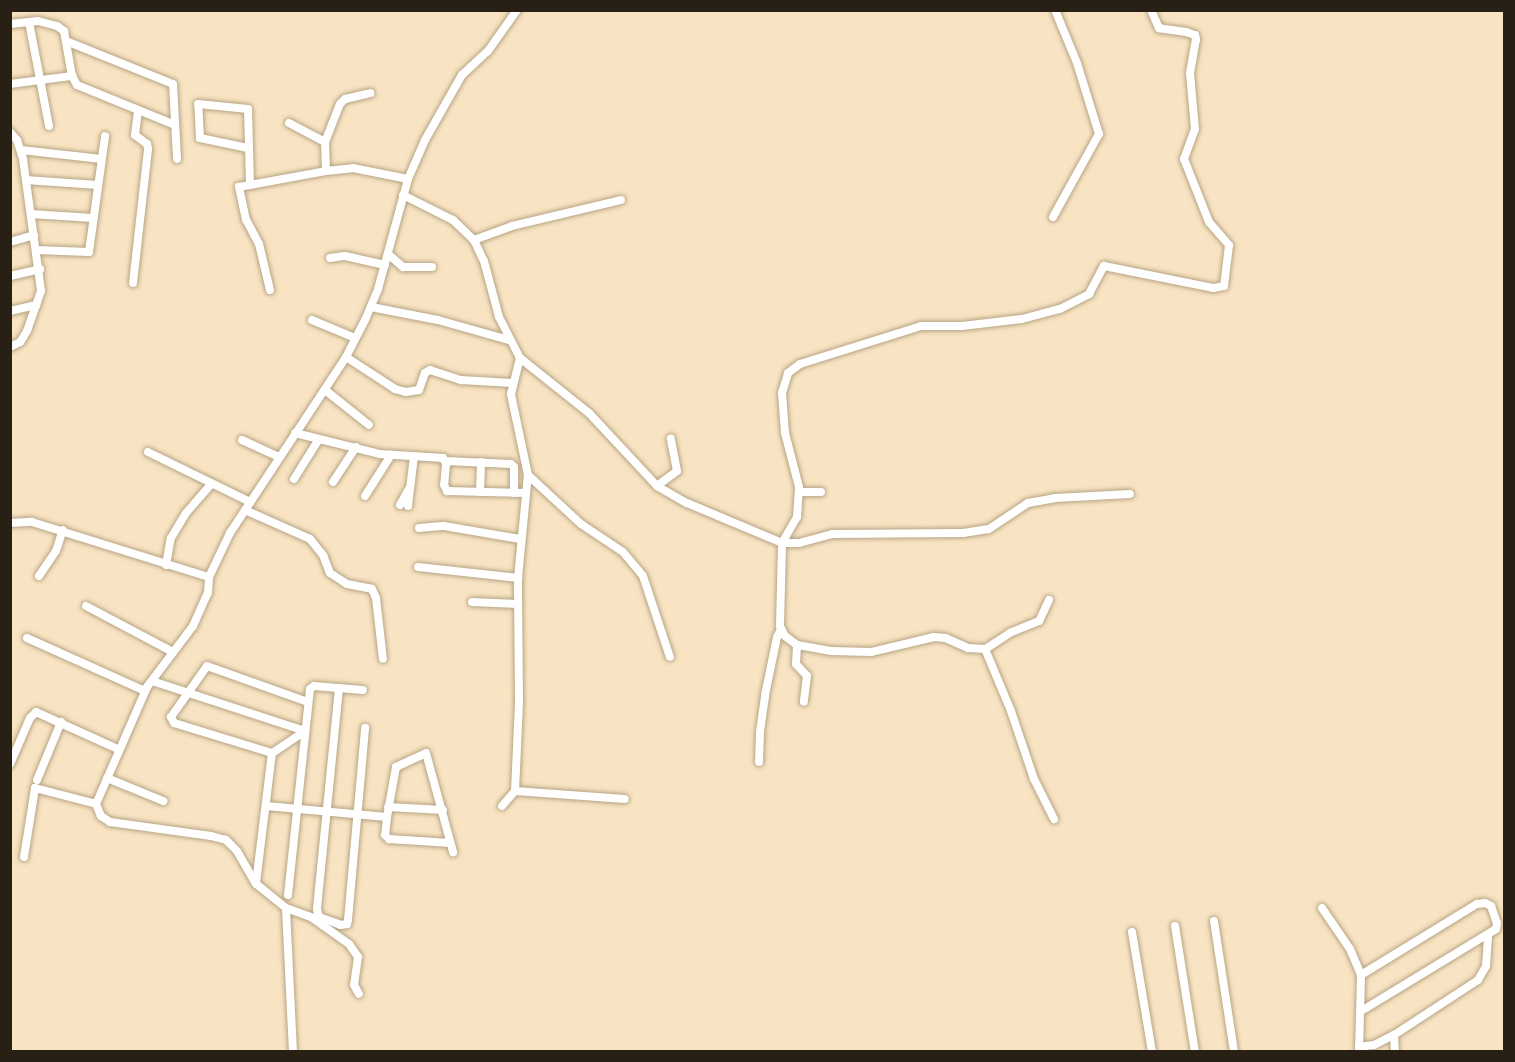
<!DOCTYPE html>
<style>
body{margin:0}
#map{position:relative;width:1515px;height:1062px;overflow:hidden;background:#f8e4c2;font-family:Inter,sans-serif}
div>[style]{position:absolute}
.roads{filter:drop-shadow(0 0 2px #b7a484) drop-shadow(0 0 2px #b7a484)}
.minor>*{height:8px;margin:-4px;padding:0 4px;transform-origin:4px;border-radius:4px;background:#fff}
span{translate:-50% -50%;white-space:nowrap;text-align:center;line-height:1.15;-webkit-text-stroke:5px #f8e4c2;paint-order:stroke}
.frame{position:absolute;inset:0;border:12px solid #282014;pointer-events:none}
</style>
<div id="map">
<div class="roads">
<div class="minor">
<div style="left:29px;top:22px;width:106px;rotate:79.1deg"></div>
<div style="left:10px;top:24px;width:28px;rotate:-6deg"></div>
<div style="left:38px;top:21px;width:20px;rotate:15deg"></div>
<div style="left:57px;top:26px;width:9px;rotate:36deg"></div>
<div style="left:64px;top:31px;width:46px;rotate:79.9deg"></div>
<div style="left:72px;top:76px;width:10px;rotate:61deg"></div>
<div style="left:77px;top:85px;width:106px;rotate:22.2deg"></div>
<div style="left:66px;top:41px;width:115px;rotate:21.9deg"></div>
<div style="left:173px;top:84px;width:75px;rotate:86.9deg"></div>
<div style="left:10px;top:84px;width:63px;rotate:-7.4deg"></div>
<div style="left:289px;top:123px;width:41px;rotate:27.8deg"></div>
<div style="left:325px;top:142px;width:29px;rotate:88deg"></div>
<div style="left:326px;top:171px;width:27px;rotate:-6deg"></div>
<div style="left:353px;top:168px;width:56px;rotate:11.3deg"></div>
<div style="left:10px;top:132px;width:11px;rotate:49deg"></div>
<div style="left:17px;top:140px;width:20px;rotate:72deg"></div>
<div style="left:23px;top:159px;width:133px;rotate:82.2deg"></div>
<div style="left:41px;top:291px;width:42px;rotate:109.3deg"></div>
<div style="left:27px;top:331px;width:13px;rotate:122deg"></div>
<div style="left:20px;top:342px;width:11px;rotate:153deg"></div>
<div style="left:325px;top:142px;width:41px;rotate:-68.5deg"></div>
<div style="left:340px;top:104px;width:7px;rotate:-45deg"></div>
<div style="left:345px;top:99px;width:26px;rotate:-13deg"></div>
<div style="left:248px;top:148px;width:49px;rotate:-168.2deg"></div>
<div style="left:200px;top:138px;width:34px;rotate:-93deg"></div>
<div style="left:198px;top:104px;width:50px;rotate:5.7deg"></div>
<div style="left:248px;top:109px;width:74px;rotate:88.5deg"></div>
<div style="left:21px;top:150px;width:81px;rotate:6.4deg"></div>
<div style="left:26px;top:180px;width:72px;rotate:4deg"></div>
<div style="left:403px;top:195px;width:56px;rotate:26.6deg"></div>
<div style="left:453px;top:220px;width:29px;rotate:44deg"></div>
<div style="left:474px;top:240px;width:23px;rotate:65deg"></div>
<div style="left:484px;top:261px;width:58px;rotate:75deg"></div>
<div style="left:499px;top:317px;width:46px;rotate:62.9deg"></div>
<div style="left:520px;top:358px;width:88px;rotate:38.6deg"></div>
<div style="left:589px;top:413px;width:100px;rotate:47deg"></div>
<div style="left:657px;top:486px;width:34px;rotate:30deg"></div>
<div style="left:687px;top:503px;width:103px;rotate:22.8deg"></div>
<div style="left:782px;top:543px;width:30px;rotate:-60deg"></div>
<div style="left:797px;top:517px;width:30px;rotate:-86deg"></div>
<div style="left:799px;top:487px;width:56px;rotate:-104.5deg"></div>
<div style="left:785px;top:433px;width:40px;rotate:-94.3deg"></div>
<div style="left:782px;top:393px;width:21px;rotate:-73deg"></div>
<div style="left:788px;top:373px;width:15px;rotate:-37deg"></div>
<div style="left:800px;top:364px;width:127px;rotate:-17.4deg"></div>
<div style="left:921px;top:326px;width:41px"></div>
<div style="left:962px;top:326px;width:60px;rotate:-6.7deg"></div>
<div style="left:1022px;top:319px;width:39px;rotate:-15deg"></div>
<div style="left:1060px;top:309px;width:33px;rotate:-27deg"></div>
<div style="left:1089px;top:294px;width:32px;rotate:-62deg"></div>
<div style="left:1104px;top:266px;width:111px;rotate:11.4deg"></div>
<div style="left:1213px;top:288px;width:11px;rotate:-10deg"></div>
<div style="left:1224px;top:286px;width:41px;rotate:-83deg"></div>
<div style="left:1229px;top:245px;width:30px;rotate:-131deg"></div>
<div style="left:1209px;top:222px;width:68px;rotate:-111.6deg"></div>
<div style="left:1184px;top:159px;width:32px;rotate:-70deg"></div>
<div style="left:1195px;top:129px;width:56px;rotate:-95.1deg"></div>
<div style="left:1190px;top:73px;width:34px;rotate:-80deg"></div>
<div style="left:1196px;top:40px;width:5px;rotate:-101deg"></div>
<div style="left:1195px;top:35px;width:9px;rotate:-162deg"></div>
<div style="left:1186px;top:32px;width:27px;rotate:-172deg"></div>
<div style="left:1159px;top:28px;width:20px;rotate:-114deg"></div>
<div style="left:31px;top:214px;width:62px;rotate:3.7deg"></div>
<div style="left:1053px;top:217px;width:95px;rotate:-61deg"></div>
<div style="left:1099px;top:134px;width:74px;rotate:-107.2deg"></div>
<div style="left:1077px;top:63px;width:57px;rotate:-112.5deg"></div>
<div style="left:474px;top:240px;width:40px;rotate:-20.2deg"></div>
<div style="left:512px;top:226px;width:112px;rotate:-13.4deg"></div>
<div style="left:10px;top:242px;width:25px;rotate:-16deg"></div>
<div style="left:36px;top:250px;width:53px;rotate:2.2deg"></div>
<div style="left:89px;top:252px;width:117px;rotate:-82.1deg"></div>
<div style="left:388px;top:254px;width:20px;rotate:41deg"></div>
<div style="left:403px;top:267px;width:29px"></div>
<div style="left:330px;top:258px;width:15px;rotate:-8deg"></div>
<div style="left:345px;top:256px;width:41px;rotate:12.7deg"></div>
<div style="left:10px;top:276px;width:31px;rotate:-13deg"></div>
<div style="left:133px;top:283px;width:135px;rotate:-83.6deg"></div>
<div style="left:148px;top:149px;width:5px;rotate:-101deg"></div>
<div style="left:147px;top:144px;width:15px;rotate:-143deg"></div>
<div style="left:135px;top:135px;width:25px;rotate:-83deg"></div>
<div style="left:270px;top:290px;width:47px;rotate:-103.4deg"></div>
<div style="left:259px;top:244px;width:27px;rotate:-118deg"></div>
<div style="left:246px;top:220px;width:34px;rotate:-102deg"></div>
<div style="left:239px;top:187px;width:88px;rotate:-10.4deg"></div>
<div style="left:371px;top:307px;width:68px;rotate:11deg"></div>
<div style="left:438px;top:320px;width:74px;rotate:15.7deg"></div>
<div style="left:10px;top:311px;width:27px;rotate:-13deg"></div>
<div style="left:312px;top:320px;width:47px;rotate:22.7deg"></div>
<div style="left:346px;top:357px;width:59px;rotate:33.1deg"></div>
<div style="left:395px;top:389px;width:11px;rotate:15deg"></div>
<div style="left:406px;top:392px;width:13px;rotate:-9deg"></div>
<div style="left:419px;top:390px;width:18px;rotate:-71deg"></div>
<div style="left:425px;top:373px;width:6px;rotate:-31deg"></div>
<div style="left:430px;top:370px;width:33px;rotate:18deg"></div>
<div style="left:461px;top:380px;width:51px;rotate:3.4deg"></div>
<div style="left:325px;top:390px;width:56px;rotate:38.5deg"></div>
<div style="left:295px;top:433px;width:88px;rotate:13.9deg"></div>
<div style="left:380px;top:454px;width:63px;rotate:3.6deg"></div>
<div style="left:443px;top:458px;width:7px;rotate:63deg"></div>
<div style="left:446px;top:464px;width:21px;rotate:95deg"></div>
<div style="left:444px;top:485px;width:7px;rotate:63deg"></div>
<div style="left:447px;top:491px;width:78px;rotate:1.5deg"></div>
<div style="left:242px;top:440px;width:41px;rotate:24.7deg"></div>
<div style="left:148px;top:452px;width:114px;rotate:26.1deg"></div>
<div style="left:446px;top:461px;width:65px;rotate:2.6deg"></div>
<div style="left:511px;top:464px;width:4px;rotate:45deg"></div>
<div style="left:514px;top:467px;width:26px;rotate:90deg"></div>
<div style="left:528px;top:475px;width:72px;rotate:42.8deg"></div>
<div style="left:581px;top:524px;width:50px;rotate:33.7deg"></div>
<div style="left:623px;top:552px;width:31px;rotate:50deg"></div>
<div style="left:643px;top:576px;width:85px;rotate:71.6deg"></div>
<div style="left:294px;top:479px;width:47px;rotate:-58deg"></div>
<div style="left:333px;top:482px;width:42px;rotate:-56.7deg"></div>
<div style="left:657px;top:486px;width:25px;rotate:-37deg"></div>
<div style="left:677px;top:471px;width:33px;rotate:-101deg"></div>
<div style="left:480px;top:492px;width:30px;rotate:-88deg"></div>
<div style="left:799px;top:492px;width:22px"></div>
<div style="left:365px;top:496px;width:49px;rotate:-57.6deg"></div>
<div style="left:400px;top:505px;width:18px;rotate:-61deg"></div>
<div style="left:408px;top:506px;width:50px;rotate:-83.2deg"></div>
<div style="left:245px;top:510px;width:71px;rotate:24deg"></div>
<div style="left:310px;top:539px;width:21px;rotate:51deg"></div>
<div style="left:323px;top:555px;width:19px;rotate:69deg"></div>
<div style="left:330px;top:573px;width:20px;rotate:33deg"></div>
<div style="left:347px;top:584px;width:25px;rotate:11deg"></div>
<div style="left:372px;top:589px;width:10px;rotate:66deg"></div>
<div style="left:376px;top:598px;width:61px;rotate:83.5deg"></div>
<div style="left:10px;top:523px;width:22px;rotate:-3deg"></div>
<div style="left:32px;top:522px;width:185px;rotate:17.3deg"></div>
<div style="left:419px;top:528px;width:25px;rotate:-5deg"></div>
<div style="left:444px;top:526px;width:77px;rotate:9.7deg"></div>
<div style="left:166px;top:565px;width:27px;rotate:-80deg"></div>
<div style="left:171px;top:538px;width:29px;rotate:-59deg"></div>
<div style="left:186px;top:513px;width:38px;rotate:-49deg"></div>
<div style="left:418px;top:567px;width:101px;rotate:6.3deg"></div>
<div style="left:39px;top:576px;width:30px;rotate:-56deg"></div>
<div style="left:56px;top:551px;width:22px;rotate:-72deg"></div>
<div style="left:1049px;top:600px;width:23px;rotate:115deg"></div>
<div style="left:1039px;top:621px;width:31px;rotate:158deg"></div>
<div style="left:1010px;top:633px;width:30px;rotate:147deg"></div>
<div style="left:985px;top:649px;width:17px;rotate:-177deg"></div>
<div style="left:968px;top:648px;width:24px;rotate:-156deg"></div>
<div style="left:946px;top:638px;width:12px;rotate:-175deg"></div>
<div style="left:934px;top:637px;width:65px;rotate:166.6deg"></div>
<div style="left:871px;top:652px;width:40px;rotate:-178.6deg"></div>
<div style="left:831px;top:651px;width:35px;rotate:-170deg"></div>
<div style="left:797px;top:645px;width:15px;rotate:-143deg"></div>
<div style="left:785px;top:636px;width:11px;rotate:-117deg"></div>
<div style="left:780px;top:626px;width:83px;rotate:-88.6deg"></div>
<div style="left:782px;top:543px;width:17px"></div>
<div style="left:799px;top:543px;width:35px;rotate:-15deg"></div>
<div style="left:833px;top:534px;width:130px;rotate:-0.4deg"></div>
<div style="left:963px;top:533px;width:26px;rotate:-9deg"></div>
<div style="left:989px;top:529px;width:47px;rotate:-33.7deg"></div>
<div style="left:1028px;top:503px;width:27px;rotate:-10deg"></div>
<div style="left:1055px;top:498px;width:75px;rotate:-3.1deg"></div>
<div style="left:472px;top:602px;width:46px;rotate:2.5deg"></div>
<div style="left:86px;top:606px;width:98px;rotate:27.9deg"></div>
<div style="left:27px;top:638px;width:129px;rotate:24.2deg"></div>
<div style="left:797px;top:645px;width:19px;rotate:93deg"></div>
<div style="left:796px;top:664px;width:16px;rotate:47deg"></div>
<div style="left:807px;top:676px;width:26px;rotate:97deg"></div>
<div style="left:985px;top:649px;width:67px;rotate:67.2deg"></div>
<div style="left:1011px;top:711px;width:72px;rotate:71.3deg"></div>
<div style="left:1034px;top:779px;width:45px;rotate:63.4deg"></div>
<div style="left:152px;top:681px;width:161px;rotate:18.1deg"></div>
<div style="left:339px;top:688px;width:222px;rotate:95.7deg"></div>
<div style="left:317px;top:909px;width:8px;rotate:76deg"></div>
<div style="left:319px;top:917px;width:23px;rotate:20deg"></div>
<div style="left:341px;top:925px;width:6px;rotate:-9deg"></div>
<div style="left:347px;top:924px;width:4px;rotate:-76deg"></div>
<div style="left:348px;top:920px;width:193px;rotate:-84.9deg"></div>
<div style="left:305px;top:731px;width:40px;rotate:146deg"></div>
<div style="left:272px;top:753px;width:102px;rotate:-163deg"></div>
<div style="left:174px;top:723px;width:7px;rotate:-117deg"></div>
<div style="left:171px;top:717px;width:62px;rotate:-54.8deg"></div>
<div style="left:207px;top:666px;width:107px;rotate:19.6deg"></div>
<div style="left:759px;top:762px;width:30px;rotate:-88deg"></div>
<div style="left:760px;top:732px;width:37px;rotate:-82deg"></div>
<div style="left:765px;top:695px;width:59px;rotate:-78.3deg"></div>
<div style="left:777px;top:637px;width:9px;rotate:-63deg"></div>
<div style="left:10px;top:764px;width:50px;rotate:-66.5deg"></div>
<div style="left:30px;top:718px;width:8px;rotate:-45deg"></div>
<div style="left:36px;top:712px;width:90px;rotate:24.3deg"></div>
<div style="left:107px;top:778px;width:61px;rotate:22.3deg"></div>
<div style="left:37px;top:780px;width:63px;rotate:-67.5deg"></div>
<div style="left:515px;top:791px;width:110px;rotate:4.2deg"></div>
<div style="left:266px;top:806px;width:121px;rotate:5.2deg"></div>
<div style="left:387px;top:817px;width:18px;rotate:96deg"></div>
<div style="left:385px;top:835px;width:6px;rotate:45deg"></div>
<div style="left:389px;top:839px;width:61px;rotate:3.8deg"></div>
<div style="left:502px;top:806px;width:20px;rotate:-49deg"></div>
<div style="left:515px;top:791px;width:89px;rotate:-87.4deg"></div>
<div style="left:519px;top:702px;width:124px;rotate:-90.5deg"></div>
<div style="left:518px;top:578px;width:103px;rotate:-84.5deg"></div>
<div style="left:528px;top:475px;width:83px;rotate:-101.9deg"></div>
<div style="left:511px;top:394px;width:37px;rotate:-76deg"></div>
<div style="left:388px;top:807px;width:55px;rotate:3.1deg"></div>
<div style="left:387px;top:817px;width:51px;rotate:-79.8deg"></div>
<div style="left:396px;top:767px;width:33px;rotate:-25deg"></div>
<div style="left:426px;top:753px;width:103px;rotate:74.7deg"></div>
<div style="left:24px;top:857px;width:70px;rotate:-80.9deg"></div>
<div style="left:35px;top:788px;width:63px;rotate:14.7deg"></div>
<div style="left:256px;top:883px;width:131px;rotate:-83deg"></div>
<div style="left:288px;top:895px;width:207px;rotate:-83.9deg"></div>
<div style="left:310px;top:689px;width:5px;rotate:-37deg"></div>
<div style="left:314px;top:686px;width:49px;rotate:4.7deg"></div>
<div style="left:286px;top:908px;width:27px;rotate:20deg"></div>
<div style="left:311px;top:917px;width:47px;rotate:35.4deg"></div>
<div style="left:349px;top:944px;width:16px;rotate:55deg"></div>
<div style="left:358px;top:957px;width:28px;rotate:98deg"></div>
<div style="left:354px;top:985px;width:10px;rotate:61deg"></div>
<div style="left:1322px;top:908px;width:50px;rotate:55.7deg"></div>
<div style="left:1350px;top:949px;width:28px;rotate:67deg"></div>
<div style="left:1214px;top:921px;width:133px;rotate:81.3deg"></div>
<div style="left:1175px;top:926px;width:128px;rotate:81deg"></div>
<div style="left:1132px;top:932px;width:122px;rotate:80.5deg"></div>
<div style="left:1394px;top:1035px;width:17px;rotate:87deg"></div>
<div style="left:1359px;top:1047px;width:15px;rotate:-8deg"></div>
<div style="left:1374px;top:1045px;width:22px;rotate:-27deg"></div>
<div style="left:1394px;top:1035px;width:100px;rotate:-33.2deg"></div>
<div style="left:1478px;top:980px;width:16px;rotate:-60deg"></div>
<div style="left:1486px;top:966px;width:32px;rotate:-86deg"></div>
<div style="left:293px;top:1052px;width:144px;rotate:-92.8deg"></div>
<div style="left:286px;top:908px;width:38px;rotate:-141deg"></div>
<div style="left:256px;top:884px;width:38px;rotate:-120deg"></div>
<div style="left:237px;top:851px;width:16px;rotate:-135deg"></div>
<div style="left:226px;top:840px;width:16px;rotate:-165deg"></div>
<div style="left:211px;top:836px;width:102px;rotate:-172.1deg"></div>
<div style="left:110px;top:822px;width:11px;rotate:-146deg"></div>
<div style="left:101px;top:816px;width:13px;rotate:-113deg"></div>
<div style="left:96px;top:804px;width:128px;rotate:-66.4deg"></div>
<div style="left:147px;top:687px;width:76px;rotate:-53deg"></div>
<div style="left:193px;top:626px;width:36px;rotate:-66deg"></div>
<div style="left:208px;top:593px;width:16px;rotate:-86deg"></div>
<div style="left:209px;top:577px;width:49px;rotate:-64.5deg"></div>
<div style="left:230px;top:533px;width:211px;rotate:-56.6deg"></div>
<div style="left:346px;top:357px;width:42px;rotate:-62.8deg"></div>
<div style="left:365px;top:320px;width:34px;rotate:-67deg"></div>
<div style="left:378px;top:289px;width:114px;rotate:-74.7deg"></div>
<div style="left:408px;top:179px;width:43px;rotate:-66.4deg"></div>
<div style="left:425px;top:140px;width:75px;rotate:-60.4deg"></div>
<div style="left:462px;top:75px;width:35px;rotate:-43deg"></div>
<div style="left:488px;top:51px;width:50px;rotate:-54.7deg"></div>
<div style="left:1359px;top:1052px;width:77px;rotate:-88.5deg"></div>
<div style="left:1361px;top:975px;width:136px;rotate:-31.5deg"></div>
<div style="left:1477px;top:904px;width:8px;rotate:-7deg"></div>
<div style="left:1485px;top:903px;width:7px;rotate:27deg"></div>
<div style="left:1491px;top:906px;width:18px;rotate:71deg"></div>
<div style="left:1497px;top:923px;width:6px;rotate:99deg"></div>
<div style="left:1496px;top:929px;width:158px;rotate:148.7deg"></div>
</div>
</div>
<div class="frame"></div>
</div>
